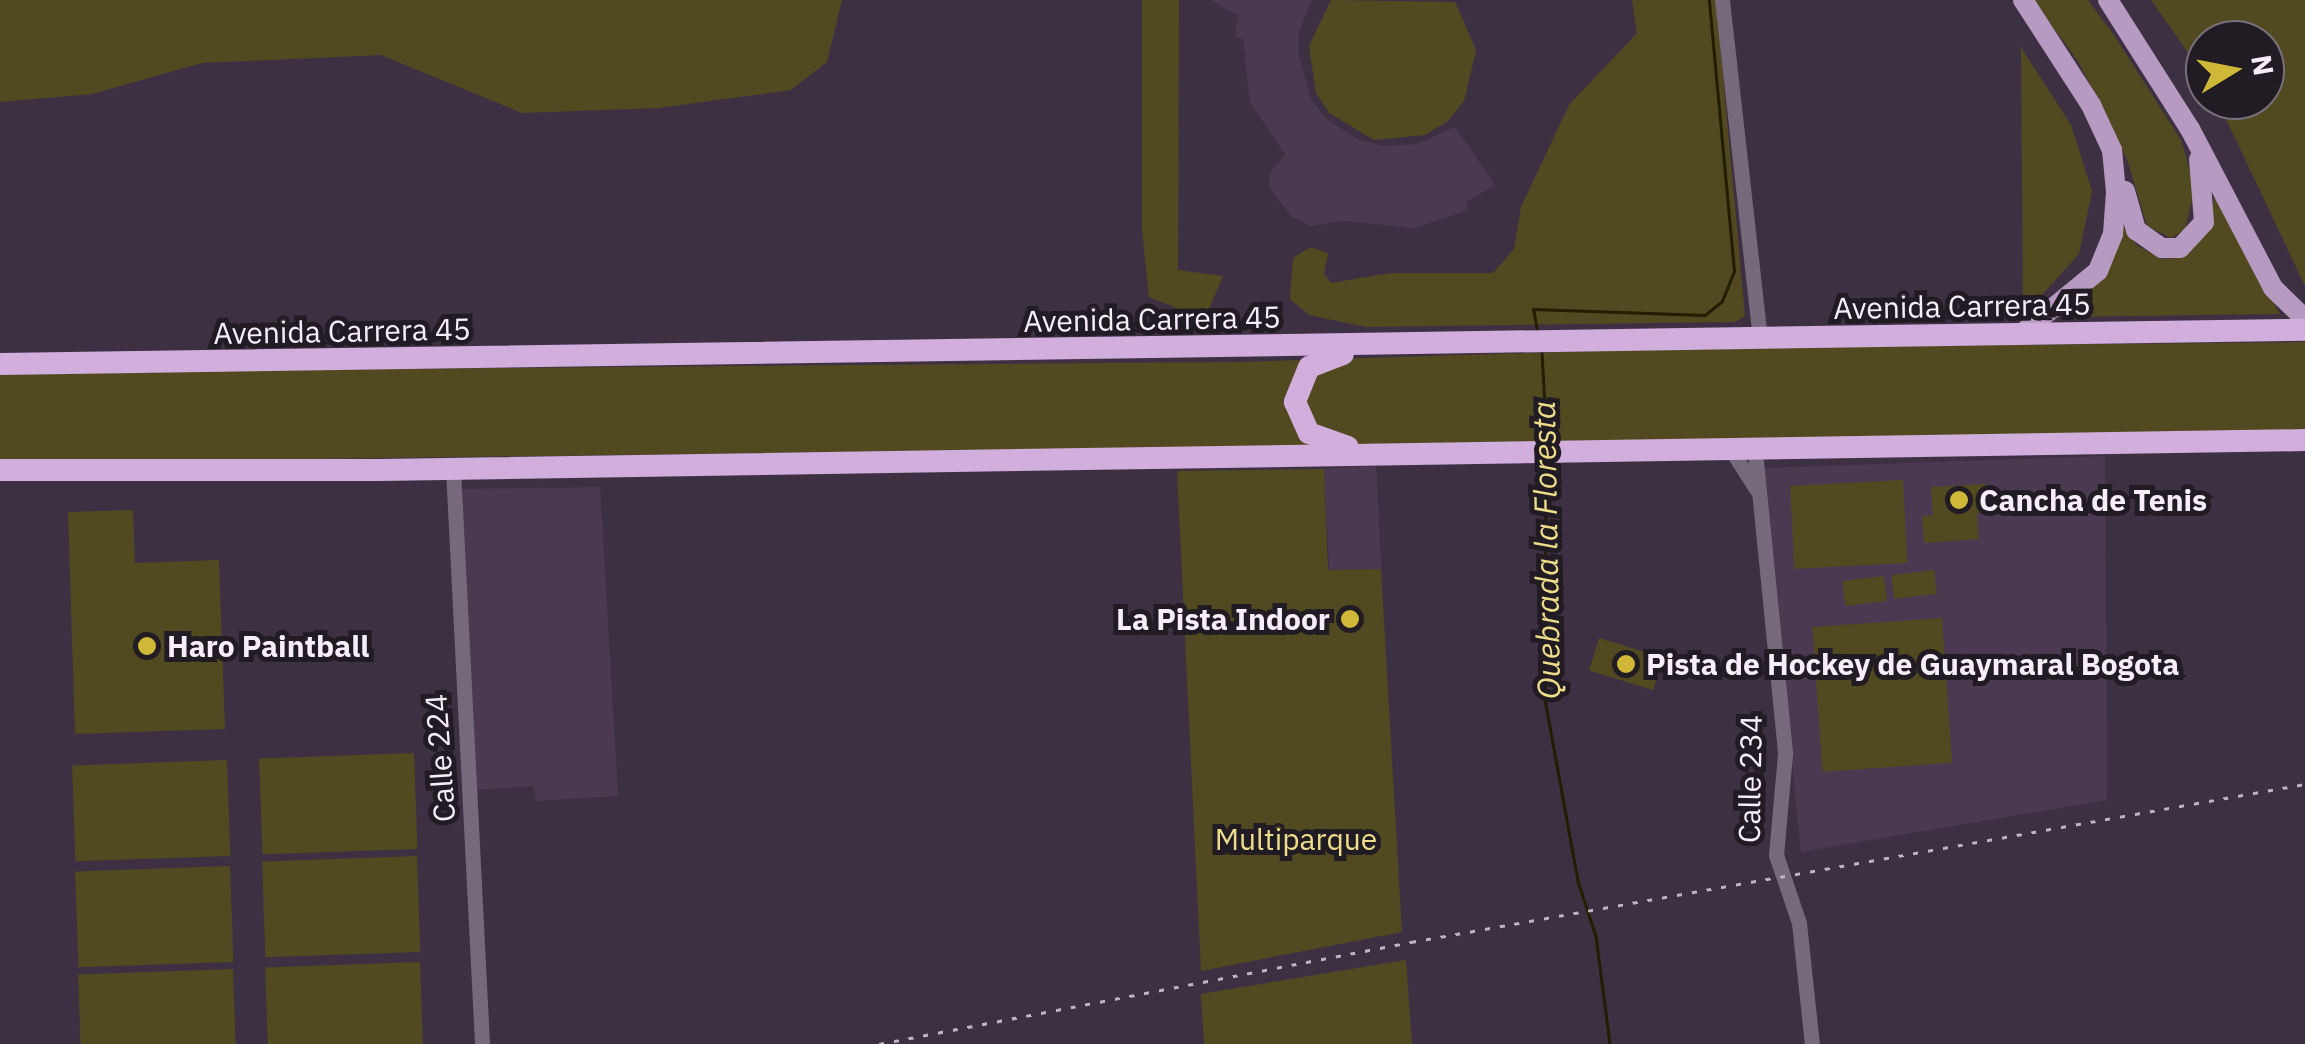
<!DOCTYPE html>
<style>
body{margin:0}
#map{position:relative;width:2305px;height:1044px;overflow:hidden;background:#3e3043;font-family:"IBM Plex Sans",sans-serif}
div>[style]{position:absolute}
.built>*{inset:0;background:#4b3851;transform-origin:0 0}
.green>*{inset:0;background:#514a20;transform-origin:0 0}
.stream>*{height:2.5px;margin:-1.25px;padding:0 1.25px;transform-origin:1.25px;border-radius:1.25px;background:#231d02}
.minor>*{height:15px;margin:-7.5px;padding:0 7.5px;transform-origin:7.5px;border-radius:7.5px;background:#77697c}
.major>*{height:20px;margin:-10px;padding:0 10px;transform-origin:10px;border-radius:10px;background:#b79ac1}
.highway>*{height:22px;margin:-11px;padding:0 11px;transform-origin:11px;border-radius:11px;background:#d1aedc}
.rail>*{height:2.5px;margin-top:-1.25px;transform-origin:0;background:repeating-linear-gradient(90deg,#c0b4c3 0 5px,transparent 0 15px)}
.dots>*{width:28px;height:28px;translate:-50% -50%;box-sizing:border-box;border:5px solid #211b23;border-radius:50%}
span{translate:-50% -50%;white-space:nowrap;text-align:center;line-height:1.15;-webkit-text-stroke:10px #211b23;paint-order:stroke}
.street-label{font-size:30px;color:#f8eefb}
.poi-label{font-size:30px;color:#f8eefb;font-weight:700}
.left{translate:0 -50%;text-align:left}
.right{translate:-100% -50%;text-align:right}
.park-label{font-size:30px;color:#eede8b}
.water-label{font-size:32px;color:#eddd8a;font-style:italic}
.north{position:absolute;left:2185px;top:20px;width:100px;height:100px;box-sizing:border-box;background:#211b23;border:2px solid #776f79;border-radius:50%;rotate:80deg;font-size:28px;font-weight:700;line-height:40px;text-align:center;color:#f8eefb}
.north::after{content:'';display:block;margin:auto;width:35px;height:45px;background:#cfb837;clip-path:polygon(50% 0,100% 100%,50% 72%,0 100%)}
</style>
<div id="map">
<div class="built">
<div style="clip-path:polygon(1211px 0,1312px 0,1299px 32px,1299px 56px,1311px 99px,1325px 118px,1357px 139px,1384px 146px,1417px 144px,1455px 127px,1495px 185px,1466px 202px,1469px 210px,1415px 228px,1343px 221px,1310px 226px,1292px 217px,1270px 188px,1270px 173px,1285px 154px,1250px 103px,1243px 39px,1235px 37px,1238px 16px)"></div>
<div style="clip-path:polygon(2105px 456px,2107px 800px,1801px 852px,1763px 468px)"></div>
<div style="left:1376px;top:466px;width:103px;height:52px;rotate:87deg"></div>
<div style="clip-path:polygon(600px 487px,618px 796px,536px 801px,533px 786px,477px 790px,456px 489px)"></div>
</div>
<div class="green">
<div style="clip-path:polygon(0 0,842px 0,827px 62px,791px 90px,658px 108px,522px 113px,381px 55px,202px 63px,92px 94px,0 102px)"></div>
<div style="clip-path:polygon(1142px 0,1179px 0,1178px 270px,1223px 276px,1206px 316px,1187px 323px,1179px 309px,1149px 297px,1142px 230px)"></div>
<div style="clip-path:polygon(1331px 0,1455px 2px,1476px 50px,1464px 101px,1448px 121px,1425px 135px,1374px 140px,1329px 113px,1316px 93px,1309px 46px)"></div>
<div style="clip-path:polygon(1632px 0,1716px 0,1745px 316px,1735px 322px,1366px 327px,1309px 315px,1290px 299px,1293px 258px,1310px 247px,1328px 253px,1324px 274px,1331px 283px,1391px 273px,1493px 273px,1514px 249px,1521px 207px,1569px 105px,1637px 33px)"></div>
<div style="clip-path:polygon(2033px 0,2088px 0,2114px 35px,2181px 140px,2195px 187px,2185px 230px,2171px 238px,2147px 226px,2128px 162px,2078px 61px)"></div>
<div style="clip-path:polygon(2151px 0,2305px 0,2305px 286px,2217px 100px,2265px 100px,2265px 40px,2205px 40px,2205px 77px)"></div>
<div style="clip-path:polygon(2021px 47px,2071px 125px,2092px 191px,2079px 254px,2023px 316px)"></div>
<div style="clip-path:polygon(2215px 191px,2280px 314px,2056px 317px,2090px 291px,2122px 213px,2136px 245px,2162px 259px,2180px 258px,2209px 230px)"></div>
<div style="clip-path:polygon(2305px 342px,2305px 433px,0 463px,0 372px,1241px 362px,1690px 348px)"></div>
<div style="clip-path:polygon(1324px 469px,1328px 570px,1381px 569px,1402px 932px,1201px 971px,1177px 471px)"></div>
<div style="left:1903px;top:480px;width:83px;height:113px;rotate:87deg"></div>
<div style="clip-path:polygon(1986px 484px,1988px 512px,1977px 513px,1979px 539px,1924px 543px,1922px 516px,1933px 515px,1931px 487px)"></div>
<div style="clip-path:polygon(133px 510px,135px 563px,219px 560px,225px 729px,75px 734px,68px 512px)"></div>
<div style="left:1934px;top:570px;width:24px;height:43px;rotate:83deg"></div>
<div style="left:1884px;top:576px;width:25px;height:42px;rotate:83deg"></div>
<div style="left:1942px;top:618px;width:145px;height:130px;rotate:86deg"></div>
<div style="left:1599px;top:638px;width:67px;height:34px;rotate:17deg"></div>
<div style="left:414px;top:753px;width:96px;height:155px;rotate:88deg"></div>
<div style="left:227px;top:760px;width:96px;height:155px;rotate:88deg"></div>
<div style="left:417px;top:856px;width:96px;height:155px;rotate:88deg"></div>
<div style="left:230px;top:866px;width:96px;height:155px;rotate:88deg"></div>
<div style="clip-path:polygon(1406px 960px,1412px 1044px,1204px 1044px,1201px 994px)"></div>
<div style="left:420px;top:962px;width:82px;height:155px;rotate:88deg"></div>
<div style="left:233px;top:969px;width:75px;height:155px;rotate:88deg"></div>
</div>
<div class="stream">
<div style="left:1537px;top:331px;width:22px;rotate:-100deg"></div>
<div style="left:1533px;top:309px;width:172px;rotate:2deg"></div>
<div style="left:1705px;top:315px;width:22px;rotate:-39deg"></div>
<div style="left:1722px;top:301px;width:32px;rotate:-68deg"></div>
<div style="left:1734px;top:271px;width:272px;rotate:-95.3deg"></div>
<div style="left:1542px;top:353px;width:87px;rotate:86.7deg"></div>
<div style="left:1546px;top:463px;width:236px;rotate:90.2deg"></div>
<div style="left:1545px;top:699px;width:185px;rotate:79.7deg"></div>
<div style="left:1578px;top:881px;width:58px;rotate:71.9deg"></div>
<div style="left:1596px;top:936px;width:109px;rotate:82.6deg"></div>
</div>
<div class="minor">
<div style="left:1722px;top:0;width:342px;rotate:83.6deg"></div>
<div style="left:1732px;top:451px;width:45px;rotate:57.7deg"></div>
<div style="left:1755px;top:451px;width:304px;rotate:84.3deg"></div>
<div style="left:1785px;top:754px;width:101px;rotate:95.1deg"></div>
<div style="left:1776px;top:855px;width:72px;rotate:71.3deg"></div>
<div style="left:1799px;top:923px;width:122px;rotate:83.9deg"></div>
<div style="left:453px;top:469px;width:576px;rotate:87.11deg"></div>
</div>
<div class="major">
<div style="left:2108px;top:0;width:153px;rotate:57.6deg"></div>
<div style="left:2190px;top:129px;width:179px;rotate:62.4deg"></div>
<div style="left:2273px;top:288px;width:45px;rotate:44.1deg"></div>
<div style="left:2125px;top:191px;width:41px;rotate:74.2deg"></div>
<div style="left:2136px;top:230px;width:32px;rotate:35deg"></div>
<div style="left:2162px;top:248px;width:18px"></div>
<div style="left:2180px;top:248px;width:35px;rotate:-47deg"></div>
<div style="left:2204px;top:222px;width:63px;rotate:-94.5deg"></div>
<div style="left:2020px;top:335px;width:101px;rotate:-39.4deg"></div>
<div style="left:2098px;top:271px;width:40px;rotate:-68deg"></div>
<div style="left:2113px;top:234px;width:42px;rotate:-85.9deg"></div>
<div style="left:2116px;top:192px;width:42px;rotate:-95.4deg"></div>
<div style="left:2112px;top:150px;width:50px;rotate:-115deg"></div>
<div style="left:2091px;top:105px;width:125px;rotate:-122.9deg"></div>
</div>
<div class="highway">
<div style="left:1343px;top:354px;width:36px;rotate:159deg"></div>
<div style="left:1309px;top:367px;width:38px;rotate:112deg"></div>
<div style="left:1295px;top:402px;width:34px;rotate:66deg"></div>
<div style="left:1309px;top:433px;width:41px;rotate:19.7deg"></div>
<div style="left:0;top:364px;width:2305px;rotate:-0.85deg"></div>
<div style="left:0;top:470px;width:380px"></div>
<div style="left:380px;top:470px;width:1925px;rotate:-0.89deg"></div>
</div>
<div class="rail">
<div style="left:879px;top:1044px;width:542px;rotate:-10.85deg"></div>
<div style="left:1411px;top:942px;width:908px;rotate:-10.02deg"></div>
</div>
<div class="dots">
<div style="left:1959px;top:500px;background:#cfb837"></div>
<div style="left:1350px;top:619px;background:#cfb837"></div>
<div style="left:147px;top:646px;background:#cfb837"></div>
<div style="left:1626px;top:664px;background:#cfb837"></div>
</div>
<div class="street-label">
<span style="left:1962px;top:306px;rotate:-1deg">Avenida Carrera 45</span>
<span style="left:1152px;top:319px;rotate:-1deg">Avenida Carrera 45</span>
<span style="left:342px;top:331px;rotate:-1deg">Avenida Carrera 45</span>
<span style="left:440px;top:758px;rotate:-94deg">Calle 224</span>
<span style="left:1750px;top:779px;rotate:-89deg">Calle 234</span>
</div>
<div class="poi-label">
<span class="left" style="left:1979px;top:500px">Cancha de Tenis</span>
<span class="right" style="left:1330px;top:619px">La Pista Indoor</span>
<span class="left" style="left:167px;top:646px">Haro Paintball</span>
<span class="left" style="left:1646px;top:664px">Pista de Hockey de Guaymaral Bogota</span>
</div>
<div class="park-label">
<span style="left:1296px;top:839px">Multiparque</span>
</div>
<div class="water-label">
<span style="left:1546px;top:550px;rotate:-91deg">Quebrada la Floresta</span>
</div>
<div class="north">N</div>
</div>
